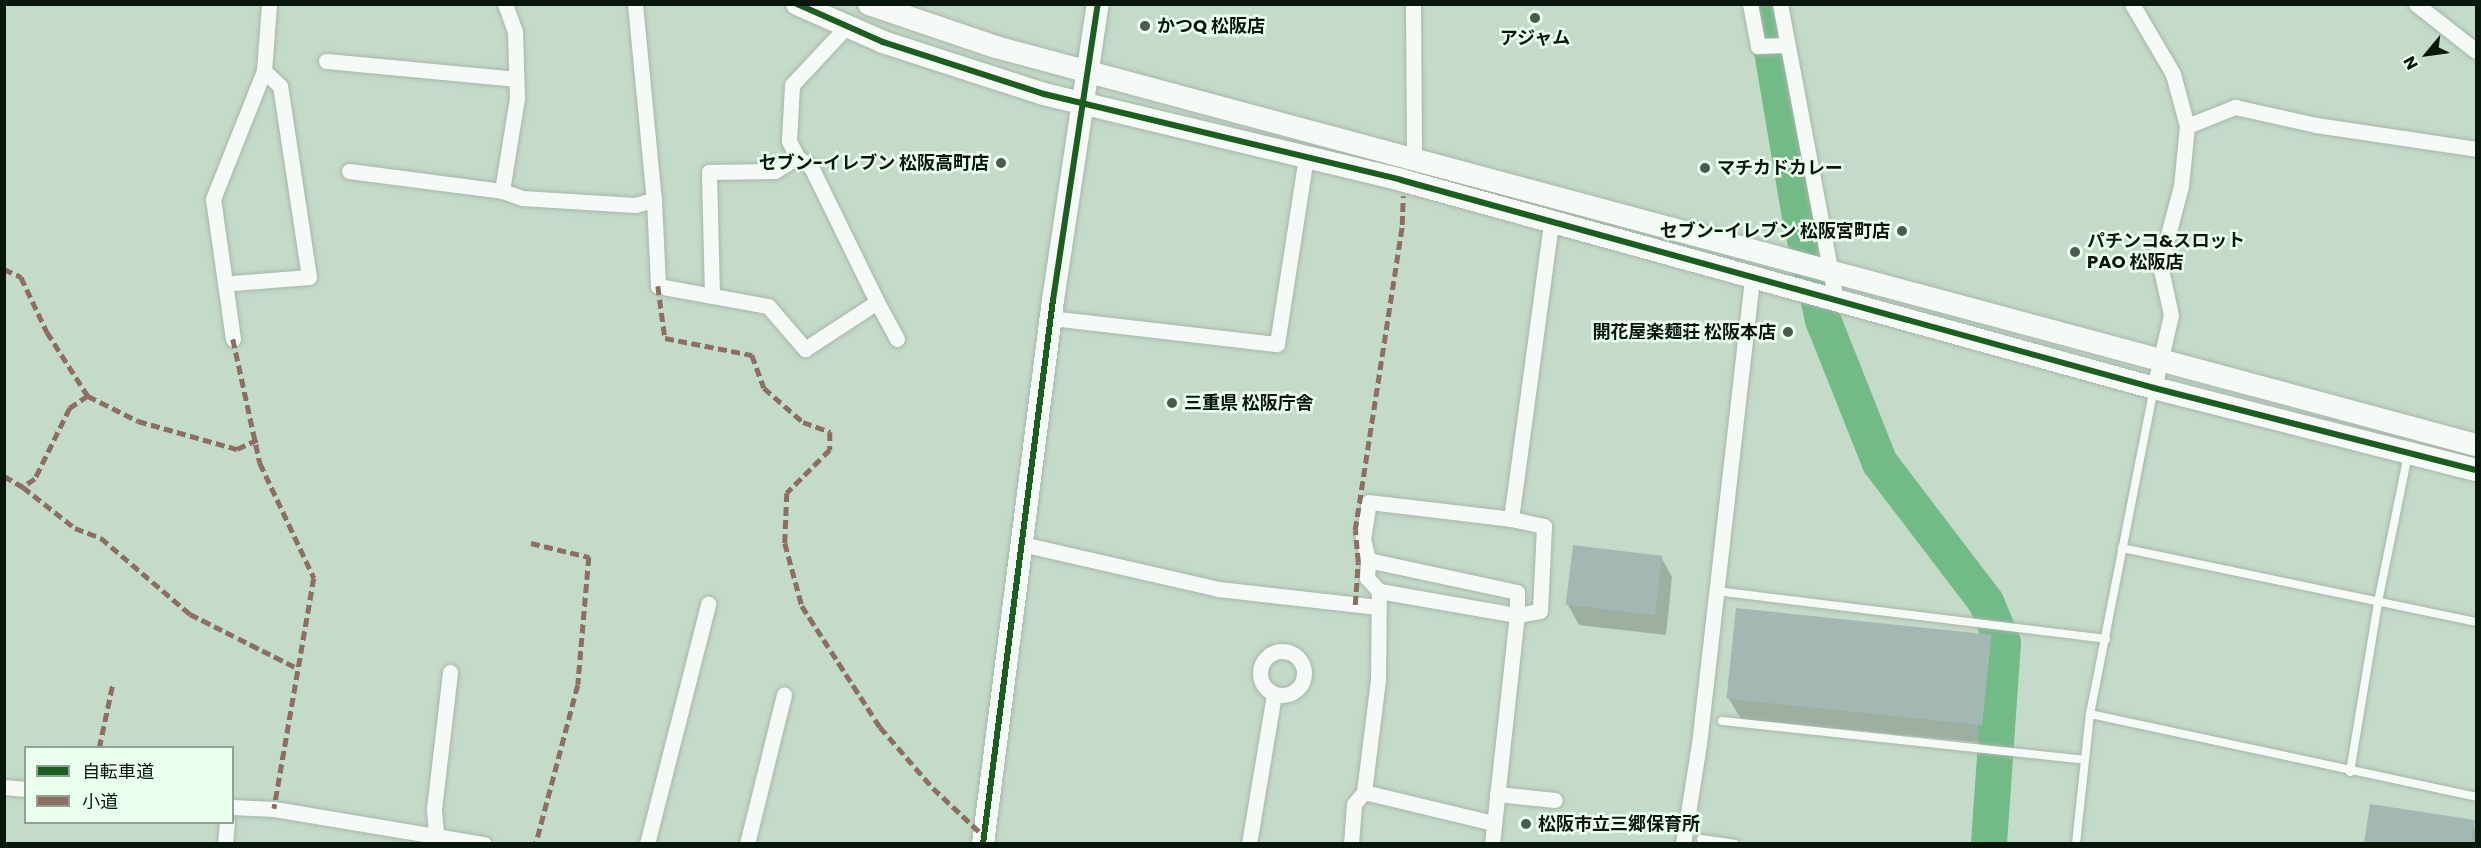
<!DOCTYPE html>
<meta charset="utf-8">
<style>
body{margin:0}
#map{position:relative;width:2481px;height:848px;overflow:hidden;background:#c5dbca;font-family:Poppins,"Noto Sans JP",sans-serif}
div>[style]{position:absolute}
.shadow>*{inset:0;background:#0003}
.river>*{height:36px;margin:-18px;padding:0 18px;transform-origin:18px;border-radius:18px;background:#72ba86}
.building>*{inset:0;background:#a3b8b2;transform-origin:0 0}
.roads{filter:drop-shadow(0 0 2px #a6b7aa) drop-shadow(0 0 2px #a6b7aa)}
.lane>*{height:8px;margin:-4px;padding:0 4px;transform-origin:4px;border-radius:4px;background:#f6faf7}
.street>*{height:15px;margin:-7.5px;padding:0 7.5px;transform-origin:7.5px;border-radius:7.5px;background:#f6faf7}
.street>.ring{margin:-7.5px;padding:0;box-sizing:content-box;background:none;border:15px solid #f6faf7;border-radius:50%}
.secondary>*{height:22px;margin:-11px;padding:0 11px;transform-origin:11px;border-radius:11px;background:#f6faf7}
.quiet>*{height:4.5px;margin-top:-2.25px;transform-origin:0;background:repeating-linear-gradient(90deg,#8d6e63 0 9px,transparent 0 13.5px)}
.cycleway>*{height:6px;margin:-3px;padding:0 3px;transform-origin:3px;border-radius:3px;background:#1b5e20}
.dots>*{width:16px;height:16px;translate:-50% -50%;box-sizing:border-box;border:3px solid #ebffef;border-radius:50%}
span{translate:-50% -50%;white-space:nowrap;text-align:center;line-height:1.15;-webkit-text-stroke:5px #ebffef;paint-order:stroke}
.poi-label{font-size:18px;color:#09160c;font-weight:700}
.left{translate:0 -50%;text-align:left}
.right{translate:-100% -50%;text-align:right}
.frame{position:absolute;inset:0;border:6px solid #09160c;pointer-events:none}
.legend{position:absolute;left:24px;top:746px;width:210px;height:78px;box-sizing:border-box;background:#ebffef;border:2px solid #91a294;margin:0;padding:8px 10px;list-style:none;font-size:18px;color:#09160c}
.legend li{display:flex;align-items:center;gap:12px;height:30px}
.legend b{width:30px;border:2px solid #91a294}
.north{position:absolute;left:2397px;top:24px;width:60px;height:60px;-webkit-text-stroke:4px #ebffef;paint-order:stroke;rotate:241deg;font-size:16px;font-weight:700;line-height:24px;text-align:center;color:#09160c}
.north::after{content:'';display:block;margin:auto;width:21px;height:27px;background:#09160c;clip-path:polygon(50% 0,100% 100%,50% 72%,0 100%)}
</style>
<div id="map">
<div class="shadow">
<div style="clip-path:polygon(1661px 557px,1672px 577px,1666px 635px,1579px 625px,1568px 605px)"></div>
<div style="clip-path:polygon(1991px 636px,2002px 655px,1994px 744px,1741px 719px,1729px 699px)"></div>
<div style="clip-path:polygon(2474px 821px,2476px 844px,2366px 844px)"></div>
</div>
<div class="river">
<div style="left:1764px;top:4px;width:216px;rotate:80.4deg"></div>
<div style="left:1800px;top:217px;width:106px;rotate:77.4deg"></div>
<div style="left:1823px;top:320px;width:154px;rotate:68.3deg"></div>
<div style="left:1880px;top:463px;width:175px;rotate:52.7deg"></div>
<div style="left:1986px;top:602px;width:44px;rotate:67.5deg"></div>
<div style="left:2003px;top:643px;width:201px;rotate:94deg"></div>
</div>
<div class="building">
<div style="left:1573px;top:545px;width:90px;height:60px;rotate:7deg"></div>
<div style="left:1736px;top:608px;width:257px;height:91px;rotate:6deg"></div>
<div style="clip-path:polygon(2370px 804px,2475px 820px,2471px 844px,2364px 844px)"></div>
</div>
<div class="roads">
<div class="lane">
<div style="left:2122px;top:548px;width:362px;rotate:11.8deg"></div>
<div style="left:1716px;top:591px;width:393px;rotate:7deg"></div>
<div style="left:2090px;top:714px;width:395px;rotate:12.1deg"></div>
<div style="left:1722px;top:721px;width:364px;rotate:6.1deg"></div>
<div style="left:2350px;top:772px;width:172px;rotate:-80.6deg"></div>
<div style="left:2378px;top:602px;width:150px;rotate:-78.5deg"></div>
<div style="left:1701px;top:839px;width:34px;rotate:8deg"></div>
<div style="left:2076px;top:844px;width:131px;rotate:-83.9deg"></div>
<div style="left:2090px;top:714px;width:331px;rotate:-78.9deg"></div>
</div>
<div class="street">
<div style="left:505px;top:4px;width:29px;rotate:70deg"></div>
<div style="left:515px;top:31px;width:67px;rotate:88.3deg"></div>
<div style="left:517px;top:98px;width:94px;rotate:99.2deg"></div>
<div style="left:502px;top:191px;width:21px;rotate:19deg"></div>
<div style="left:522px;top:198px;width:113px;rotate:3.5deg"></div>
<div style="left:635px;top:205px;width:20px;rotate:-15deg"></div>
<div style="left:654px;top:200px;width:86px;rotate:87.3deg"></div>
<div style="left:658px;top:286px;width:112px;rotate:10.3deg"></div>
<div style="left:768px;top:306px;width:57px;rotate:49.3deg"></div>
<div style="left:805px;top:349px;width:86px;rotate:-33.1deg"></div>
<div style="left:877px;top:302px;width:42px;rotate:61.6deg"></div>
<div style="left:635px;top:4px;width:197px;rotate:84.5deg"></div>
<div style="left:1413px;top:4px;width:154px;rotate:89.6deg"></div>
<div style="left:1750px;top:4px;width:43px;rotate:79.2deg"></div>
<div style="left:1758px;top:46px;width:29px;rotate:-2deg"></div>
<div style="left:1780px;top:4px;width:301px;rotate:79.3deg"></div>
<div style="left:2132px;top:4px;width:81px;rotate:59.6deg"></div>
<div style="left:2173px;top:74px;width:54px;rotate:74.9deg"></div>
<div style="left:2416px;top:4px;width:76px;rotate:38.1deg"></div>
<div style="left:847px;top:26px;width:81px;rotate:133deg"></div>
<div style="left:792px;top:85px;width:56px;rotate:93.1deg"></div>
<div style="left:789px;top:141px;width:18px;rotate:63deg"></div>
<div style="left:797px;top:157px;width:17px;rotate:36deg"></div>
<div style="left:811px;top:167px;width:150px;rotate:63.9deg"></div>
<div style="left:326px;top:61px;width:190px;rotate:5.4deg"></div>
<div style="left:349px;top:171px;width:154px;rotate:7.4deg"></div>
<div style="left:233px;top:283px;width:76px;rotate:-4.5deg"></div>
<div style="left:309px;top:277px;width:193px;rotate:-98.6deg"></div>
<div style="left:280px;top:86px;width:22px;rotate:-137deg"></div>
<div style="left:712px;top:296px;width:124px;rotate:-91.4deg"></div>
<div style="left:709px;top:172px;width:66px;rotate:-0.9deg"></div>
<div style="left:775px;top:171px;width:26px;rotate:-32deg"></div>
<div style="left:1051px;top:318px;width:227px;rotate:6.6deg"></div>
<div style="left:1277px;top:344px;width:190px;rotate:-81.2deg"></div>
<div style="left:233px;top:339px;width:141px;rotate:-98.1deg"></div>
<div style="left:213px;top:199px;width:138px;rotate:-68.3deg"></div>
<div style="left:264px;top:71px;width:67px;rotate:-85.7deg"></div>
<div style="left:2154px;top:388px;width:75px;rotate:-76.9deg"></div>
<div style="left:2171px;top:315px;width:51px;rotate:-102.4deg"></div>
<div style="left:2160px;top:265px;width:82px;rotate:-75.1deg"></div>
<div style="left:2181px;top:186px;width:60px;rotate:-84.3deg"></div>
<div style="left:2187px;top:126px;width:52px;rotate:-21.6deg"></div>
<div style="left:2235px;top:107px;width:83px;rotate:12.5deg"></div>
<div style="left:2316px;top:125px;width:162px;rotate:8.5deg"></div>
<div style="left:1022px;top:544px;width:201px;rotate:12.9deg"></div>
<div style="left:1218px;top:589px;width:161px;rotate:6.4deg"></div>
<div style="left:1368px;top:560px;width:22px;rotate:-103deg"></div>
<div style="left:1363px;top:539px;width:37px;rotate:-81deg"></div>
<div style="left:1369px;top:502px;width:143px;rotate:6.8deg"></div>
<div class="ring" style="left:1260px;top:651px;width:29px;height:29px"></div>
<div style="left:4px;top:787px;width:22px;rotate:5deg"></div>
<div style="left:1364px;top:792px;width:113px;rotate:-82.9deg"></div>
<div style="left:1378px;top:680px;width:89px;rotate:-89.4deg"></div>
<div style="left:1379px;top:591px;width:140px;rotate:9.9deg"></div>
<div style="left:1517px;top:615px;width:23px;rotate:-90deg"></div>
<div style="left:1517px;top:592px;width:152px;rotate:-167.9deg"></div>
<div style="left:1368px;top:560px;width:18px;rotate:93deg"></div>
<div style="left:1367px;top:578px;width:18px;rotate:47deg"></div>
<div style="left:1497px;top:794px;width:58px;rotate:5.9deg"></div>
<div style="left:232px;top:807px;width:42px;rotate:2.7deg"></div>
<div style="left:274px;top:809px;width:213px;rotate:9.5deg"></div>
<div style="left:225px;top:844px;width:22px;rotate:-85deg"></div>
<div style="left:437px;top:844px;width:35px;rotate:-95deg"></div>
<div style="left:434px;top:809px;width:138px;rotate:-83.3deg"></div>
<div style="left:647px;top:844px;width:248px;rotate:-75.7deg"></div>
<div style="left:747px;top:844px;width:154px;rotate:-76.1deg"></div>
<div style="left:1249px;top:844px;width:152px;rotate:-80.5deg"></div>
<div style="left:1351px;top:844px;width:40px;rotate:-85.7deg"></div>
<div style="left:1354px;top:804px;width:16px;rotate:-50deg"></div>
<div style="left:1364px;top:792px;width:133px;rotate:13.5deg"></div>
<div style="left:1492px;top:844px;width:230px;rotate:-83.8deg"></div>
<div style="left:1517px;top:615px;width:23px;rotate:-10deg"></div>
<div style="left:1540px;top:611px;width:85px;rotate:-87.3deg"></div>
<div style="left:1544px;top:526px;width:34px;rotate:-168deg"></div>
<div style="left:1511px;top:519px;width:300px;rotate:-82.3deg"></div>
<div style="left:1683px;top:844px;width:101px;rotate:-80.9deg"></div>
<div style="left:1699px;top:744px;width:470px;rotate:-83.5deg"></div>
</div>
<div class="secondary">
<div style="left:797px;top:4px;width:94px;rotate:23.8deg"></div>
<div style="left:883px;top:42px;width:169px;rotate:17.9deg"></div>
<div style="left:1044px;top:94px;width:367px;rotate:13.5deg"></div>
<div style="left:1401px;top:180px;width:781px;rotate:15.44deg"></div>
<div style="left:2154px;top:388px;width:332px;rotate:14.3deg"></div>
<div style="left:869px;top:4px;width:134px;rotate:18.7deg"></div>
<div style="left:996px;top:47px;width:1533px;rotate:15.05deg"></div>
<div style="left:983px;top:844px;width:548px;rotate:-82.67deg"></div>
<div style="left:1053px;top:300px;width:299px;rotate:-81.4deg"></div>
</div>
</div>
<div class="quiet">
<div style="left:4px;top:269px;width:19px;rotate:25deg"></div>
<div style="left:21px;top:277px;width:61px;rotate:64.7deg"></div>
<div style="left:47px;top:332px;width:76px;rotate:57.4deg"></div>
<div style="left:88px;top:396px;width:56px;rotate:26.6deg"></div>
<div style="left:138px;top:421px;width:103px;rotate:15.8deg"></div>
<div style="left:237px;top:449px;width:23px;rotate:-25deg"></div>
<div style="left:658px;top:286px;width:52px;rotate:82.3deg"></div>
<div style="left:665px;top:338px;width:89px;rotate:11.1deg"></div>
<div style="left:752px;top:355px;width:35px;rotate:70deg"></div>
<div style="left:764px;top:388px;width:52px;rotate:41.1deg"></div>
<div style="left:803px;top:422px;width:29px;rotate:20deg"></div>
<div style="left:830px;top:432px;width:18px;rotate:90deg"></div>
<div style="left:830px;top:450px;width:61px;rotate:135deg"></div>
<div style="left:787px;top:493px;width:50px;rotate:92.3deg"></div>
<div style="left:785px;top:543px;width:65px;rotate:74.9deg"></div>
<div style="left:802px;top:606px;width:144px;rotate:57.2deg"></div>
<div style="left:880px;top:727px;width:81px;rotate:49deg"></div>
<div style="left:933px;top:788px;width:70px;rotate:43.3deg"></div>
<div style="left:233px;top:339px;width:127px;rotate:77.7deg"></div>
<div style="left:260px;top:463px;width:127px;rotate:64.8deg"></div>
<div style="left:314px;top:578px;width:234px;rotate:99.8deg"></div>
<div style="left:88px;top:396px;width:22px;rotate:146deg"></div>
<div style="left:70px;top:408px;width:79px;rotate:116.2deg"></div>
<div style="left:35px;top:479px;width:14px;rotate:146deg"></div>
<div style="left:23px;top:487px;width:66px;rotate:38.3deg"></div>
<div style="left:75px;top:528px;width:28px;rotate:21deg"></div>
<div style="left:101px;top:538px;width:117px;rotate:40.5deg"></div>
<div style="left:190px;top:614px;width:120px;rotate:26.8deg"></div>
<div style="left:4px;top:476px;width:22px;rotate:30deg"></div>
<div style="left:531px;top:543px;width:60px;rotate:13.6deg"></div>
<div style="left:589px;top:557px;width:128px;rotate:94.9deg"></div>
<div style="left:578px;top:685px;width:164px;rotate:104.8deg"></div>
<div style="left:1355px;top:605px;width:43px;rotate:-86deg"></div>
<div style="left:1358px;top:562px;width:32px;rotate:-95deg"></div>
<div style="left:1355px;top:530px;width:309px;rotate:-81.2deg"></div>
<div style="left:1402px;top:225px;width:29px;rotate:-88deg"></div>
<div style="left:99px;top:748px;width:67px;rotate:-78deg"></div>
</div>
<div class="cycleway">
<div style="left:797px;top:4px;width:94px;rotate:23.8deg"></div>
<div style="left:883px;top:42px;width:169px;rotate:17.9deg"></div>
<div style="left:1044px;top:94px;width:367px;rotate:13.5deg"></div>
<div style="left:1401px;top:180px;width:781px;rotate:15.44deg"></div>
<div style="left:2154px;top:388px;width:332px;rotate:14.3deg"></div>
<div style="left:983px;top:844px;width:548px;rotate:-82.67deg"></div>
<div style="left:1053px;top:300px;width:299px;rotate:-81.4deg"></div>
</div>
<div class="dots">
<div style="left:1535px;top:18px;background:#4b5b4e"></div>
<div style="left:1145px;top:26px;background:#4b5b4e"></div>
<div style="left:1001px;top:163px;background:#4b5b4e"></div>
<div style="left:1705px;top:168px;background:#4b5b4e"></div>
<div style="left:1902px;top:231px;background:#4b5b4e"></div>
<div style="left:2075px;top:252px;background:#4b5b4e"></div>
<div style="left:1788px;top:332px;background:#4b5b4e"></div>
<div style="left:1172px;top:403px;background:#4b5b4e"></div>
<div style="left:1526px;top:824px;background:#4b5b4e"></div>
</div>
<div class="poi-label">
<span class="left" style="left:1157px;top:26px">かつQ 松阪店</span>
<span style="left:1535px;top:38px">アジャム</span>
<span class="right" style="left:989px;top:163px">セブン-イレブン 松阪高町店</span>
<span class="left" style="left:1717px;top:168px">マチカドカレー</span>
<span class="right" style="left:1890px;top:231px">セブン-イレブン 松阪宮町店</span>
<span class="left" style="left:2087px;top:252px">パチンコ&amp;スロット<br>PAO 松阪店</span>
<span class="right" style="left:1776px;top:332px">開花屋楽麺荘 松阪本店</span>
<span class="left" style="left:1184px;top:403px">三重県 松阪庁舎</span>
<span class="left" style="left:1538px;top:824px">松阪市立三郷保育所</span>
</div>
<div class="frame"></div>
<ul class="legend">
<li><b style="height:8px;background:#1b5e20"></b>自転車道</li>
<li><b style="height:8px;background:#8d6e63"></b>小道</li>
</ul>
<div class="north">N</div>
</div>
